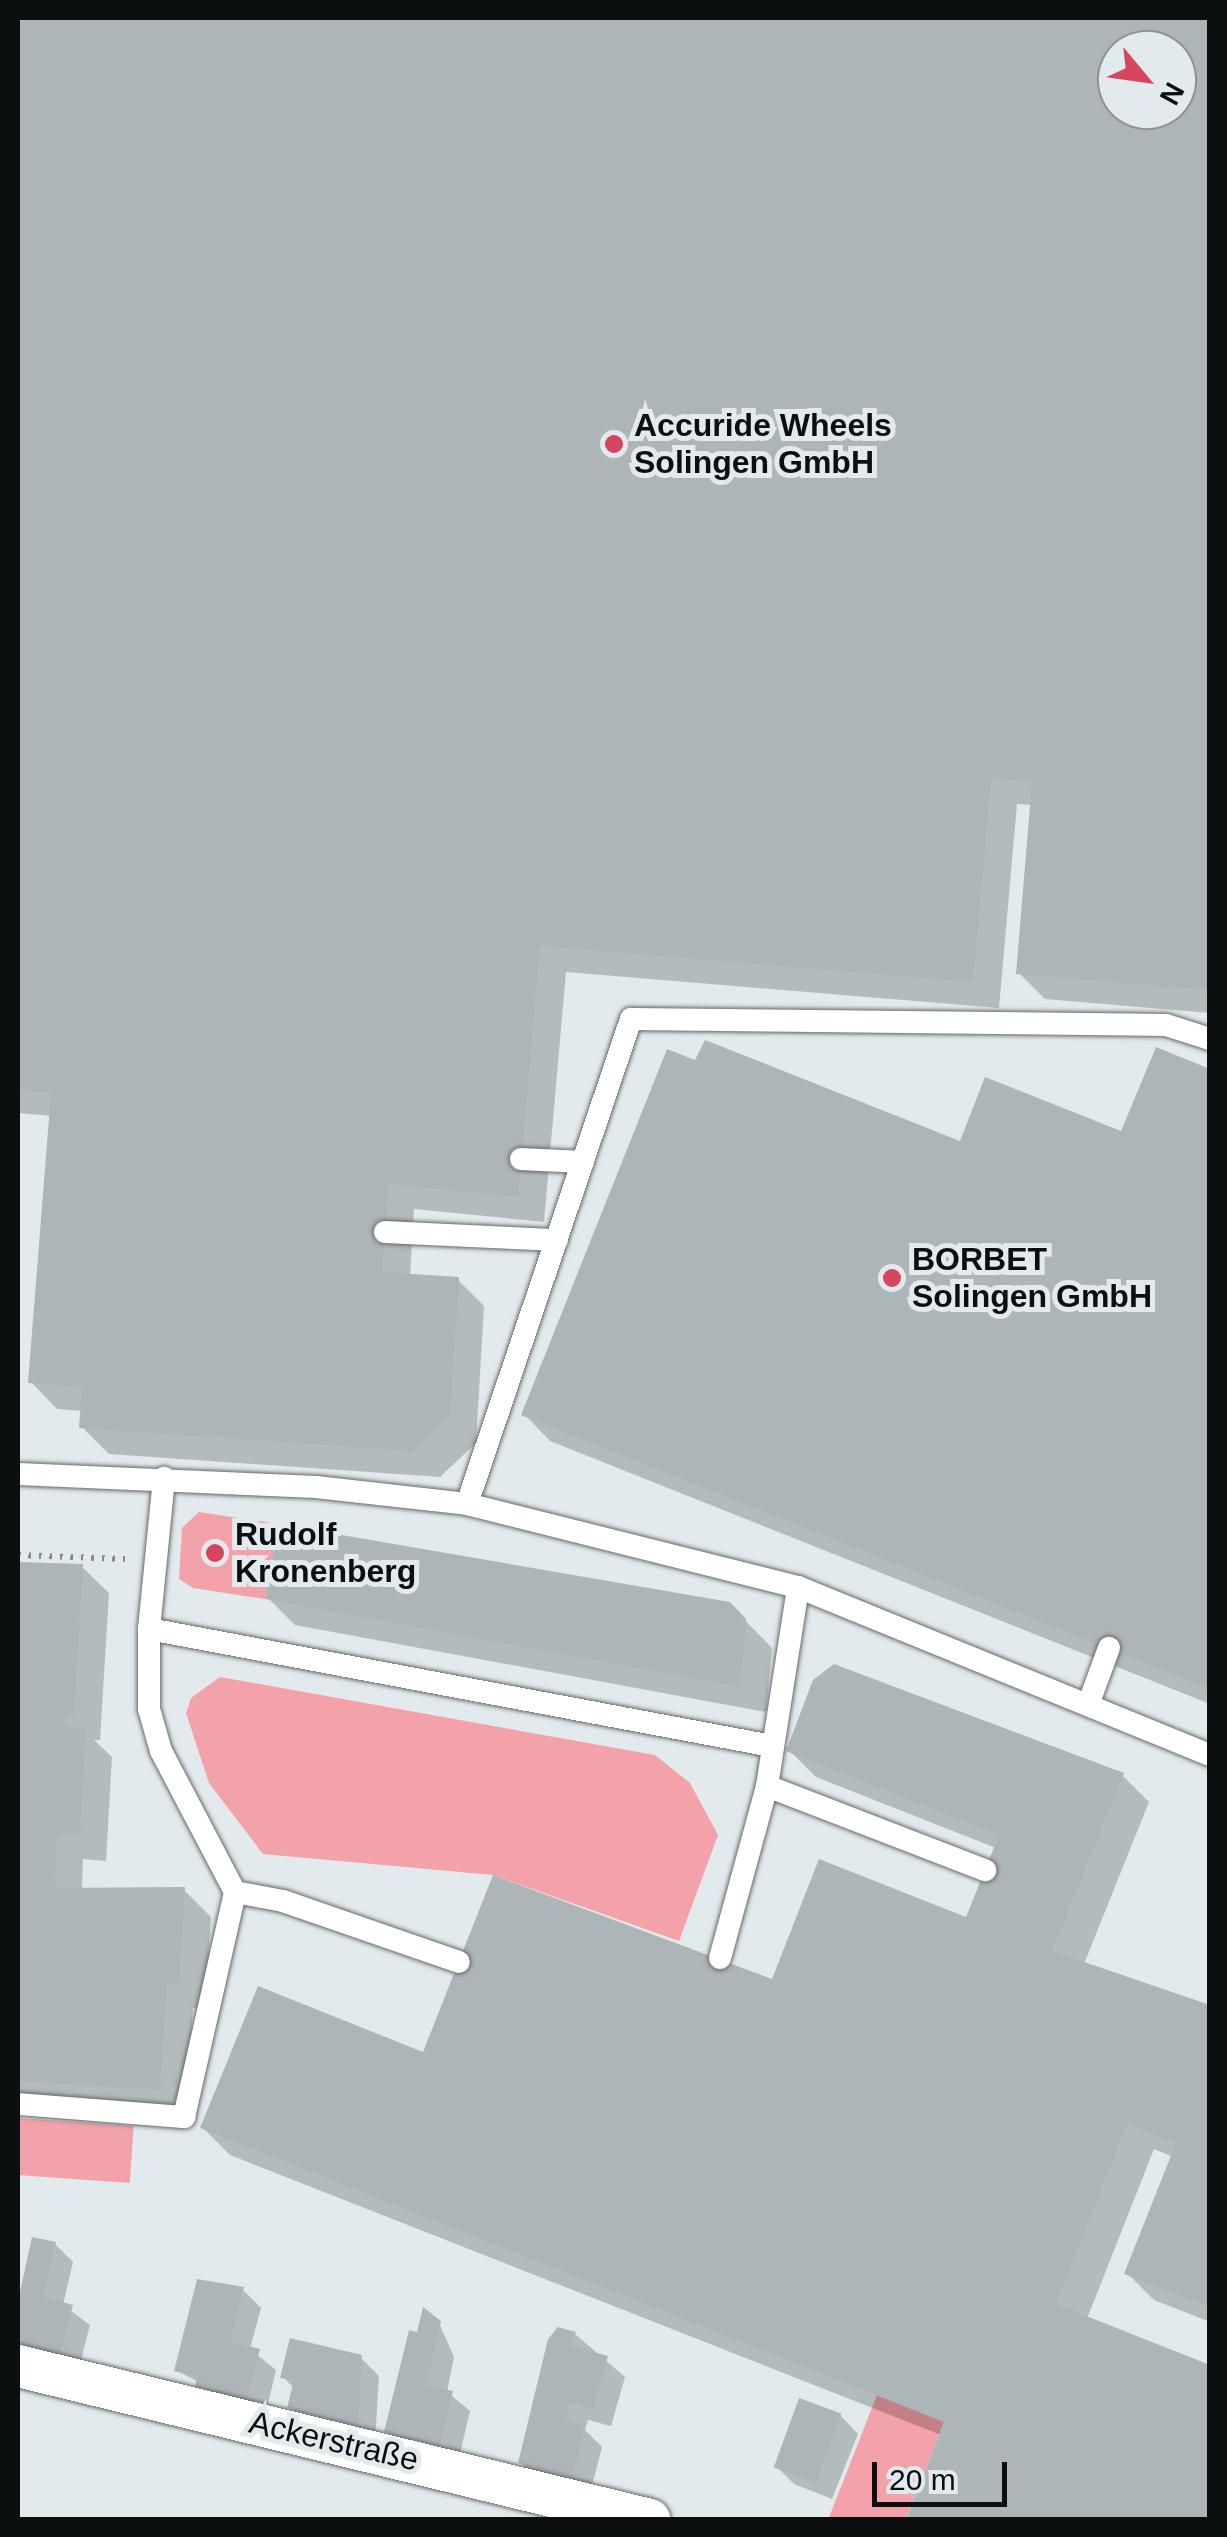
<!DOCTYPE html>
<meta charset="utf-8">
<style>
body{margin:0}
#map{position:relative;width:1227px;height:2537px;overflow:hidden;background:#e2eaed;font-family:Arial,sans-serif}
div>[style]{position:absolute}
.green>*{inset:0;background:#f2a2a8;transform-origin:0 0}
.shadow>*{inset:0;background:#0003}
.building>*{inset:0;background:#aeb5b9;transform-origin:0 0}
.path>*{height:6px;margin-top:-3px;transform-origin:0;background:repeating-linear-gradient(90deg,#858a8d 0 2.5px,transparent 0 10.5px)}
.roads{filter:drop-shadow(0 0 2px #636a6d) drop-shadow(0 0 2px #636a6d)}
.service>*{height:22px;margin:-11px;padding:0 11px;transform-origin:11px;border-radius:11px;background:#fff}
.minor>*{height:42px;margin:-21px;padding:0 21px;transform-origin:21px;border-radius:21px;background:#fff}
.dots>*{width:28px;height:28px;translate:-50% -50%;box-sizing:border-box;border:5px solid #e2eaed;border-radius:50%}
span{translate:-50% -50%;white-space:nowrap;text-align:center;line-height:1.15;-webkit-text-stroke:10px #e2eaed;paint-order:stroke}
.poi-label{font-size:32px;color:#0c0f10;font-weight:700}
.left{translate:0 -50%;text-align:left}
.street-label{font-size:32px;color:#0c0f10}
.frame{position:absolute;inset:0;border:20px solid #0c0f10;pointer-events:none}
.north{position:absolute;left:1097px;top:30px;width:100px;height:100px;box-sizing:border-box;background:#e2eaed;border:2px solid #8c9295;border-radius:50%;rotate:119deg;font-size:28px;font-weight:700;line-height:40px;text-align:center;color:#0c0f10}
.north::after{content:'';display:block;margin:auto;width:35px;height:45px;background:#d5455d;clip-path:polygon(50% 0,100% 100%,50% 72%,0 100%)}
.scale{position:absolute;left:872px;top:2462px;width:135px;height:45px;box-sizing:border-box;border:5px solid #0c0f10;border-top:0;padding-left:12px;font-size:30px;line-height:35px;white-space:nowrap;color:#0c0f10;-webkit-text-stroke:8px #e2eaed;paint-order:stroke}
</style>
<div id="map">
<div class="green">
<div style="clip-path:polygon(199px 1512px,278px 1524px,265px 1599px,193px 1588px,179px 1579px,182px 1528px)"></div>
<div style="clip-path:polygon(220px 1677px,655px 1755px,690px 1783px,718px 1835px,679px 1941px,493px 1875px,263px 1854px,209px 1783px,186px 1713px,191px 1698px)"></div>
<div style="left:18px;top:2118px;width:116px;height:57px;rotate:4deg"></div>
<div style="clip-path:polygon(877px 2395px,944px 2422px,906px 2519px,828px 2520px)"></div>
</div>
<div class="shadow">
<div style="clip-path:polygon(evenodd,18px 18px,1210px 18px,1210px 1013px,1045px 999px,1019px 973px,1033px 805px,1017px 804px,999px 1008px,566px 972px,544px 1222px,414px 1209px,410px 1276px,457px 1279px,484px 1306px,476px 1443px,440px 1477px,109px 1454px,82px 1427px,83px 1411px,57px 1409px,31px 1382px,52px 1116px,18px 1113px,18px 18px,1117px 50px,1177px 50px,1177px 110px,1117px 110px,1117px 50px)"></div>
<div style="clip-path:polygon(1210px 1072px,1210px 1704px,550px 1441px,524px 1414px,961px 1144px,1122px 1135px)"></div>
<div style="clip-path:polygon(18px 1564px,82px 1567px,109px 1593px,100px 1740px,94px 1740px,112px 1757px,106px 1861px,83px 1859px,82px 1890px,184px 1890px,211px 1917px,205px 2009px,193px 2008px,186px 2116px,18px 2105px)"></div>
<div style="clip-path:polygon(268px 1598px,729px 1604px,772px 1648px,766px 1712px,295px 1625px)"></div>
<div style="clip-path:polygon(789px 1750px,1123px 1776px,1149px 1802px,1084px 1964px,1210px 2010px,1210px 2322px,1154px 2300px,1127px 2273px,1173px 2157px,1154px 2149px,1087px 2319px,941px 2435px,230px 2155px,203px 2128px,424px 2055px,774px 1982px,967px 1920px,996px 1848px,816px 1777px)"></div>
<div style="clip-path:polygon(34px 2240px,55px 2244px,73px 2262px,63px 2305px,90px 2325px,78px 2372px,18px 2349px,18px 2313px)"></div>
<div style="clip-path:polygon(243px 2290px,261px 2308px,250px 2349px,276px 2370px,265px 2416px,216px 2404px,199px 2382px,177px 2371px)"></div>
<div style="clip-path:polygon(439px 2323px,454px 2357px,447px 2392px,470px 2411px,458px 2462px,405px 2449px,387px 2431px,419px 2335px)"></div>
<div style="clip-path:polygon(575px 2334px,625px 2377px,611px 2426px,588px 2420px,585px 2430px,602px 2447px,590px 2493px,539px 2481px,521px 2463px)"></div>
<div style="clip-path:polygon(361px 2358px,379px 2376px,375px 2442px,308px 2425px,290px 2407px,294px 2388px,283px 2377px)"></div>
<div style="clip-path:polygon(840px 2415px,858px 2434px,832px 2499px,794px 2484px,776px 2466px)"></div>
</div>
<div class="building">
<div style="clip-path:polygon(evenodd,18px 18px,1210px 18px,1210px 990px,1016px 974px,1032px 782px,991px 778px,973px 982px,540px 946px,518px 1197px,388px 1184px,382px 1272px,459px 1277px,450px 1416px,413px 1451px,79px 1428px,82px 1387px,28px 1383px,51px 1093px,18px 1090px,18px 18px,1117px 50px,1177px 50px,1177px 110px,1117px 110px,1117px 50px)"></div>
<div style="clip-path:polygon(705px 1040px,960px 1141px,985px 1077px,1121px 1131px,1156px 1047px,1210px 1069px,1210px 1689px,521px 1415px,667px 1049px,695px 1060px)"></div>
<div style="clip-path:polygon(278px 1524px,730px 1602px,746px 1619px,740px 1687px,265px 1599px)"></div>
<div style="clip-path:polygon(18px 1562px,83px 1564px,74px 1714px,65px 1714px,64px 1726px,86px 1728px,80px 1835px,57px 1833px,55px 1888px,185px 1887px,179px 1983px,167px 1983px,160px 2090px,18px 2081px)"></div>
<div style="clip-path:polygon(834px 1664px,1124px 1773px,1052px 1951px,1210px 2005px,1210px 2307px,1124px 2274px,1176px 2143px,1127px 2124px,1056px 2304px,1210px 2365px,1210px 2520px,906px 2520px,944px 2422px,200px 2128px,258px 1986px,423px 2052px,493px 1875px,772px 1979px,819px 1859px,966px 1917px,999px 1835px,786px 1751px,813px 1680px)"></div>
<div style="clip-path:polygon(32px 2237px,56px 2242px,43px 2297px,73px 2305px,60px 2355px,18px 2345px,18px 2301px)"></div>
<div style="clip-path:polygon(197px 2279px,244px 2287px,230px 2342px,260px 2349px,247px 2399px,195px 2387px,197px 2376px,174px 2371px)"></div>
<div style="clip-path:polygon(423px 2307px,441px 2321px,426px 2385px,453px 2391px,440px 2445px,384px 2432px,409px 2330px,417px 2332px)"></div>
<div style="clip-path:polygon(558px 2327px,576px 2332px,571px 2346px,608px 2356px,593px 2409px,570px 2403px,565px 2421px,585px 2426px,572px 2477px,518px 2463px,548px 2339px)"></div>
<div style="clip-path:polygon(290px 2338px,362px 2355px,358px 2426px,287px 2408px,294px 2380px,280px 2378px)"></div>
<div style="left:799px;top:2398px;width:45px;height:74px;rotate:20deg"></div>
</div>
<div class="path">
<div style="left:18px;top:1555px;width:107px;rotate:2.1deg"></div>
</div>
<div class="roads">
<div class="service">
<div style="left:521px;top:1159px;width:62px;rotate:2.8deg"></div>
<div style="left:385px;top:1232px;width:172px;rotate:2.7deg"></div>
<div style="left:18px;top:1474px;width:298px;rotate:2.5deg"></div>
<div style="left:316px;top:1487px;width:152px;rotate:6.4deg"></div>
<div style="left:467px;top:1504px;width:341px;rotate:14.1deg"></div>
<div style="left:798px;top:1587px;width:445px;rotate:22.2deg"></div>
<div style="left:467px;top:1504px;width:512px;rotate:-71.32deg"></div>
<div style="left:631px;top:1019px;width:535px;rotate:0.64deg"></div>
<div style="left:1166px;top:1025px;width:46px;rotate:17.7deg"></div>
<div style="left:149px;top:1629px;width:152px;rotate:-84.3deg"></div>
<div style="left:1088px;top:1705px;width:61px;rotate:-69.8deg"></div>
<div style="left:767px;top:1786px;width:234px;rotate:21.1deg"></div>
<div style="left:235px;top:1892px;width:49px;rotate:10.6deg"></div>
<div style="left:283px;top:1901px;width:186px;rotate:19.1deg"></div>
<div style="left:720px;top:1958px;width:178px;rotate:-74.7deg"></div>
<div style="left:767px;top:1786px;width:201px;rotate:-81.1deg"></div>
<div style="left:18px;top:2104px;width:167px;rotate:4.5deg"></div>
<div style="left:184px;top:2117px;width:231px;rotate:-77.2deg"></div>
<div style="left:235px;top:1892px;width:159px;rotate:-117.7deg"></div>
<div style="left:161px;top:1751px;width:44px;rotate:-105.9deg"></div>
<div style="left:149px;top:1709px;width:80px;rotate:-90deg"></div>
<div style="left:149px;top:1629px;width:634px;rotate:10.64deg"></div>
</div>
<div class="minor">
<div style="left:18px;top:2366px;width:650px;rotate:13.69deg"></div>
</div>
</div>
<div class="dots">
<div style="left:614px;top:444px;background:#d5455d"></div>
<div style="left:892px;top:1278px;background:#d5455d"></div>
<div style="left:215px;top:1553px;background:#d5455d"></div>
</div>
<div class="poi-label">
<span class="left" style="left:634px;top:444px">Accuride Wheels<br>Solingen GmbH</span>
<span class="left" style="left:912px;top:1278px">BORBET<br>Solingen GmbH</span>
<span class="left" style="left:235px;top:1553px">Rudolf<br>Kronenberg</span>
</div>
<div class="street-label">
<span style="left:334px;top:2441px;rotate:13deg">Ackerstraße</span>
</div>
<div class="frame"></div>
<div class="north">N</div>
<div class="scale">20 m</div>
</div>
